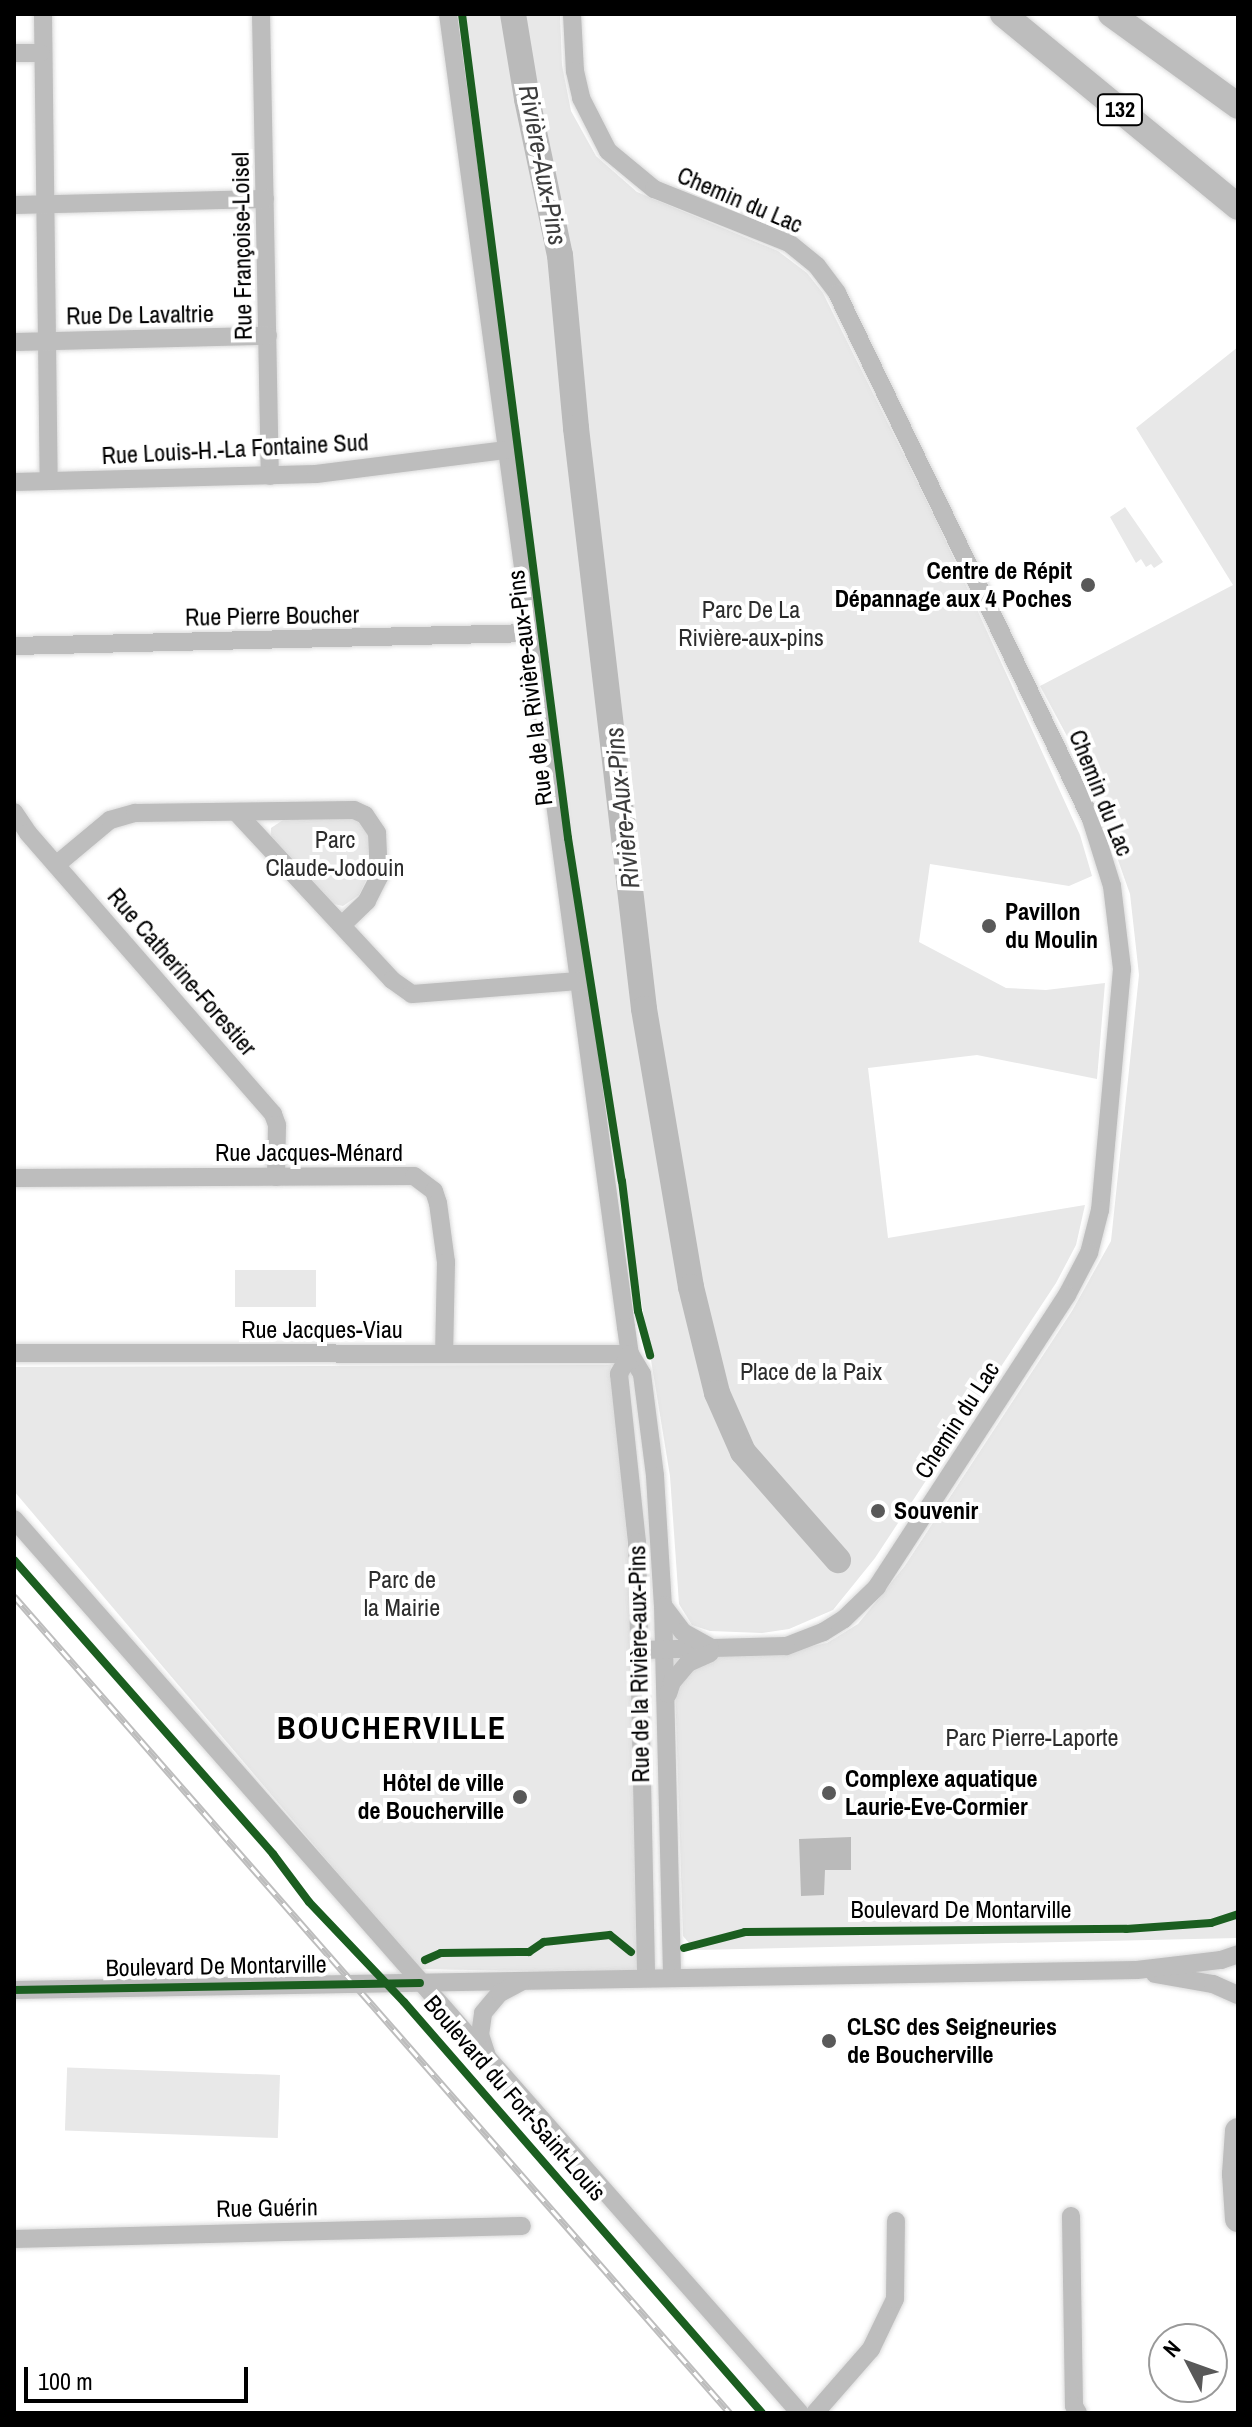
<!DOCTYPE html>
<meta charset="utf-8">
<style>
body{margin:0}
#map{position:relative;width:1252px;height:2427px;overflow:hidden;background:#fff;font-family:"Archivo Narrow",sans-serif}
div>[style]{position:absolute}
.green>*{inset:0;background:#e8e8e8;transform-origin:0 0}
.water>*{inset:0;background:#bababa}
.river>*{height:26px;margin:-13px;padding:0 13px;transform-origin:13px;border-radius:13px;background:#bababa}
.roads{filter:drop-shadow(0 0 2px #dbdbdb) drop-shadow(0 0 2px #dbdbdb)}
.minor>*{height:18px;margin:-9px;padding:0 9px;transform-origin:9px;border-radius:9px;background:#bdbdbd}
.highway>*{height:26px;margin:-13px;padding:0 13px;transform-origin:13px;border-radius:13px;background:#bdbdbd}
.rail>*{height:7px;margin-top:-3.5px;transform-origin:0;background:repeating-linear-gradient(90deg,#fff 0 12px,#bdbdbd 0 24px);box-sizing:border-box;border-block:2px solid #bdbdbd}
.cycleway>*{height:8px;margin:-4px;padding:0 4px;transform-origin:4px;border-radius:4px;background:#1b5e20}
.dots>*{width:22px;height:22px;translate:-50% -50%;box-sizing:border-box;border:4px solid #fff;border-radius:50%}
span{translate:-50% -50%;white-space:nowrap;text-align:center;line-height:1.15;-webkit-text-stroke:8px #fff;paint-order:stroke}
.shield-label span{padding:2px 6px;background:#fff;border:2px solid;border-radius:6px;-webkit-text-stroke-width:0}
.shield-label{font-size:22px;color:#000;font-weight:700}
.street-label{font-size:24px;color:#000}
.poi-label{font-size:24px;color:#000;font-weight:700}
.right{translate:-100% -50%;text-align:right}
.left{translate:0 -50%;text-align:left}
.park-label{font-size:24px;color:#2c2c2c}
.water-label{font-size:26px;color:#3d3d3d;font-style:italic}
.district-label{font-size:32px;color:#000;font-weight:700;letter-spacing:2px}
.frame{position:absolute;inset:0;border:16px solid #000;pointer-events:none}
.north{position:absolute;left:1148px;top:2323px;width:80px;height:80px;box-sizing:border-box;background:#fff;border:2px solid #999;border-radius:50%;rotate:311deg;font-size:22px;font-weight:700;line-height:32px;text-align:center;color:#000}
.north::after{content:'';display:block;margin:auto;width:28px;height:36px;background:#595959;clip-path:polygon(50% 0,100% 100%,50% 72%,0 100%)}
.scale{position:absolute;left:24px;top:2367px;width:224px;height:36px;box-sizing:border-box;border:4px solid #000;border-top:0;padding-left:10px;font-size:24px;line-height:28px;white-space:nowrap;color:#000;-webkit-text-stroke:6px #fff;paint-order:stroke}
</style>
<div id="map">
<div class="green">
<div style="clip-path:polygon(458px 14px,560px 14px,562px 65px,571px 111px,596px 156px,637px 192px,778px 251px,807px 273px,823px 293px,937px 522px,1080px 835px,1092px 876px,1069px 886px,930px 864px,919px 942px,1006px 988px,1046px 990px,1105px 983px,1097px 1079px,977px 1055px,868px 1068px,888px 1238px,1085px 1205px,1076px 1245px,1056px 1283px,875px 1558px,833px 1610px,789px 1629px,762px 1633px,710px 1631px,692px 1625px,679px 1604px,670px 1476px,589px 981px,538px 631px)"></div>
<div style="clip-path:polygon(1238px 347px,1238px 1938px,695px 1950px,683px 1936px,674px 1654px,792px 1650px,827px 1643px,858px 1624px,904px 1567px,1072px 1311px,1111px 1241px,1139px 975px,1130px 894px,1088px 775px,1040px 686px,1233px 585px,1136px 428px)"></div>
<div style="clip-path:polygon(1125px 507px,1163px 562px,1154px 568px,1151px 564px,1146px 567px,1141px 559px,1136px 563px,1110px 517px)"></div>
<div style="clip-path:polygon(352px 819px,360px 822px,368px 835px,369px 874px,359px 895px,343px 906px,334px 904px,271px 836px,271px 828px,283px 820px)"></div>
<div style="left:235px;top:1270px;width:81px;height:37px"></div>
<div style="clip-path:polygon(611px 1365px,630px 1570px,640px 1973px,419px 1969px,14px 1491px,14px 1367px)"></div>
<div style="left:280px;top:2075px;width:63px;height:213px;rotate:92deg"></div>
</div>
<div class="water">
<div style="clip-path:polygon(851px 1837px,851px 1870px,825px 1870px,824px 1895px,801px 1896px,799px 1839px)"></div>
</div>
<div class="river">
<div style="left:513px;top:14px;width:86px;rotate:80.6deg"></div>
<div style="left:527px;top:99px;width:159px;rotate:78.1deg"></div>
<div style="left:560px;top:255px;width:174px;rotate:84.7deg"></div>
<div style="left:576px;top:428px;width:585px;rotate:83.32deg"></div>
<div style="left:644px;top:1009px;width:282px;rotate:80.4deg"></div>
<div style="left:691px;top:1287px;width:109px;rotate:76.2deg"></div>
<div style="left:717px;top:1393px;width:64px;rotate:66.2deg"></div>
<div style="left:743px;top:1452px;width:144px;rotate:48.7deg"></div>
</div>
<div class="roads">
<div class="minor">
<div style="left:43px;top:14px;width:467px;rotate:89.3deg"></div>
<div style="left:261px;top:14px;width:462px;rotate:88.9deg"></div>
<div style="left:448px;top:14px;width:1325px;rotate:82.28deg"></div>
<div style="left:626px;top:1327px;width:27px;rotate:82deg"></div>
<div style="left:630px;top:1354px;width:23px;rotate:59deg"></div>
<div style="left:642px;top:1374px;width:103px;rotate:82.7deg"></div>
<div style="left:655px;top:1476px;width:129px;rotate:86.5deg"></div>
<div style="left:663px;top:1605px;width:373px;rotate:88.6deg"></div>
<div style="left:572px;top:14px;width:57px;rotate:87deg"></div>
<div style="left:575px;top:71px;width:28px;rotate:77deg"></div>
<div style="left:581px;top:98px;width:59px;rotate:63deg"></div>
<div style="left:608px;top:151px;width:60px;rotate:39.6deg"></div>
<div style="left:654px;top:189px;width:145px;rotate:21.8deg"></div>
<div style="left:789px;top:243px;width:36px;rotate:39deg"></div>
<div style="left:817px;top:266px;width:34px;rotate:53deg"></div>
<div style="left:837px;top:293px;width:584px;rotate:64.22deg"></div>
<div style="left:1091px;top:819px;width:70px;rotate:72.6deg"></div>
<div style="left:1112px;top:886px;width:84px;rotate:83.1deg"></div>
<div style="left:1122px;top:969px;width:242px;rotate:95.2deg"></div>
<div style="left:1100px;top:1210px;width:44px;rotate:104.3deg"></div>
<div style="left:1089px;top:1253px;width:47px;rotate:117.6deg"></div>
<div style="left:1067px;top:1295px;width:348px;rotate:123.1deg"></div>
<div style="left:877px;top:1587px;width:46px;rotate:135.9deg"></div>
<div style="left:844px;top:1619px;width:25px;rotate:148deg"></div>
<div style="left:823px;top:1632px;width:40px;rotate:159deg"></div>
<div style="left:786px;top:1646px;width:145px;rotate:178.4deg"></div>
<div style="left:14px;top:53px;width:27px"></div>
<div style="left:14px;top:205px;width:251px;rotate:-1.4deg"></div>
<div style="left:14px;top:342px;width:254px;rotate:-1.4deg"></div>
<div style="left:14px;top:482px;width:302px;rotate:-1.5deg"></div>
<div style="left:316px;top:474px;width:192px;rotate:-7.2deg"></div>
<div style="left:14px;top:646px;width:517px;rotate:-1.44deg"></div>
<div style="left:14px;top:812px;width:25px;rotate:56deg"></div>
<div style="left:28px;top:833px;width:373px;rotate:48.9deg"></div>
<div style="left:273px;top:1114px;width:12px;rotate:70deg"></div>
<div style="left:277px;top:1125px;width:52px;rotate:91.1deg"></div>
<div style="left:237px;top:813px;width:228px;rotate:47.1deg"></div>
<div style="left:392px;top:980px;width:24px;rotate:35deg"></div>
<div style="left:412px;top:994px;width:167px;rotate:-4.5deg"></div>
<div style="left:56px;top:865px;width:70px;rotate:-39.8deg"></div>
<div style="left:110px;top:820px;width:26px;rotate:-16deg"></div>
<div style="left:135px;top:813px;width:219px;rotate:-0.8deg"></div>
<div style="left:354px;top:810px;width:12px;rotate:24deg"></div>
<div style="left:365px;top:815px;width:22px;rotate:56deg"></div>
<div style="left:377px;top:833px;width:44px;rotate:87.4deg"></div>
<div style="left:379px;top:877px;width:27px;rotate:117deg"></div>
<div style="left:367px;top:901px;width:35px;rotate:136deg"></div>
<div style="left:14px;top:1178px;width:400px;rotate:-0.3deg"></div>
<div style="left:414px;top:1176px;width:25px;rotate:37deg"></div>
<div style="left:434px;top:1191px;width:13px;rotate:72deg"></div>
<div style="left:438px;top:1203px;width:60px;rotate:82.3deg"></div>
<div style="left:446px;top:1262px;width:92px;rotate:91.2deg"></div>
<div style="left:14px;top:1353px;width:616px;rotate:0.09deg"></div>
<div style="left:630px;top:1354px;width:23px;rotate:119deg"></div>
<div style="left:619px;top:1374px;width:169px;rotate:83.9deg"></div>
<div style="left:637px;top:1542px;width:436px;rotate:88.8deg"></div>
<div style="left:14px;top:1519px;width:1190px;rotate:48.68deg"></div>
<div style="left:664px;top:1607px;width:31px;rotate:53deg"></div>
<div style="left:683px;top:1632px;width:31px;rotate:29deg"></div>
<div style="left:668px;top:1694px;width:13px;rotate:-72deg"></div>
<div style="left:672px;top:1682px;width:25px;rotate:-50deg"></div>
<div style="left:688px;top:1663px;width:24px;rotate:-24deg"></div>
<div style="left:1155px;top:1974px;width:59px;rotate:9.8deg"></div>
<div style="left:1213px;top:1984px;width:27px;rotate:24deg"></div>
<div style="left:14px;top:1990px;width:1123px;rotate:-1.02deg"></div>
<div style="left:1137px;top:1970px;width:85px;rotate:-6.8deg"></div>
<div style="left:1221px;top:1960px;width:18px;rotate:-19deg"></div>
<div style="left:487px;top:2056px;width:22px;rotate:-108deg"></div>
<div style="left:480px;top:2035px;width:22px;rotate:-82deg"></div>
<div style="left:483px;top:2013px;width:26px;rotate:-50deg"></div>
<div style="left:500px;top:1993px;width:24px;rotate:-28deg"></div>
<div style="left:1071px;top:2216px;width:190px;rotate:89.1deg"></div>
<div style="left:1074px;top:2406px;width:8px;rotate:60deg"></div>
<div style="left:14px;top:2239px;width:508px;rotate:-1.47deg"></div>
<div style="left:815px;top:2413px;width:85px;rotate:-48.8deg"></div>
<div style="left:871px;top:2349px;width:55px;rotate:-64.4deg"></div>
<div style="left:895px;top:2299px;width:78px;rotate:-89.3deg"></div>
</div>
<div class="highway">
<div style="left:1003px;top:14px;width:304px;rotate:39.4deg"></div>
<div style="left:1111px;top:14px;width:157px;rotate:35.9deg"></div>
<div style="left:1238px;top:2131px;width:43px;rotate:94deg"></div>
<div style="left:1235px;top:2174px;width:45px;rotate:86.2deg"></div>
</div>
</div>
<div class="rail">
<div style="left:14px;top:1596px;width:1086px;rotate:48.77deg"></div>
</div>
<div class="cycleway">
<div style="left:462px;top:14px;width:831px;rotate:82.67deg"></div>
<div style="left:568px;top:838px;width:347px;rotate:81.1deg"></div>
<div style="left:622px;top:1181px;width:131px;rotate:83deg"></div>
<div style="left:638px;top:1311px;width:46px;rotate:74.7deg"></div>
<div style="left:14px;top:1560px;width:392px;rotate:48.6deg"></div>
<div style="left:273px;top:1854px;width:60px;rotate:53.1deg"></div>
<div style="left:309px;top:1902px;width:138px;rotate:46.5deg"></div>
<div style="left:404px;top:2002px;width:545px;rotate:48.94deg"></div>
<div style="left:684px;top:1948px;width:63px;rotate:-14.7deg"></div>
<div style="left:745px;top:1932px;width:381px;rotate:-0.5deg"></div>
<div style="left:1126px;top:1929px;width:85px;rotate:-4deg"></div>
<div style="left:1211px;top:1923px;width:28px;rotate:-18deg"></div>
<div style="left:425px;top:1960px;width:17px;rotate:-24deg"></div>
<div style="left:441px;top:1953px;width:88px;rotate:-0.7deg"></div>
<div style="left:529px;top:1952px;width:18px;rotate:-34deg"></div>
<div style="left:544px;top:1942px;width:66px;rotate:-6.1deg"></div>
<div style="left:610px;top:1935px;width:27px;rotate:39deg"></div>
<div style="left:14px;top:1990px;width:406px;rotate:-1deg"></div>
</div>
<div class="dots">
<div style="left:1088px;top:585px;background:#595959"></div>
<div style="left:989px;top:926px;background:#595959"></div>
<div style="left:878px;top:1511px;background:#595959"></div>
<div style="left:829px;top:1793px;background:#595959"></div>
<div style="left:520px;top:1797px;background:#595959"></div>
<div style="left:829px;top:2041px;background:#595959"></div>
</div>
<div class="shield-label">
<span style="left:1120px;top:110px">132</span>
</div>
<div class="street-label">
<span style="left:740px;top:200px;rotate:23deg">Chemin du Lac</span>
<span style="left:242px;top:246px;rotate:-91deg">Rue Françoise-Loisel</span>
<span style="left:140px;top:315px;rotate:-1deg">Rue De Lavaltrie</span>
<span style="left:235px;top:449px;rotate:-3deg">Rue Louis-H.-La Fontaine Sud</span>
<span style="left:272px;top:616px;rotate:-1deg">Rue Pierre Boucher</span>
<span style="left:530px;top:688px;rotate:-97deg">Rue de la Rivière-aux-Pins</span>
<span style="left:1101px;top:793px;rotate:68deg">Chemin du Lac</span>
<span style="left:182px;top:972px;rotate:49deg">Rue Catherine-Forestier</span>
<span style="left:309px;top:1153px">Rue Jacques-Ménard</span>
<span style="left:322px;top:1330px">Rue Jacques-Viau</span>
<span style="left:957px;top:1420px;rotate:-57deg">Chemin du Lac</span>
<span style="left:639px;top:1664px;rotate:-91deg">Rue de la Rivière-aux-Pins</span>
<span style="left:961px;top:1910px">Boulevard De Montarville</span>
<span style="left:216px;top:1966px;rotate:-1deg">Boulevard De Montarville</span>
<span style="left:515px;top:2098px;rotate:49deg">Boulevard du Fort-Saint-Louis</span>
<span style="left:267px;top:2208px;rotate:-1deg">Rue Guérin</span>
</div>
<div class="poi-label">
<span class="right" style="left:1072px;top:585px">Centre de Répit<br>Dépannage aux 4 Poches</span>
<span class="left" style="left:1005px;top:926px">Pavillon<br>du Moulin</span>
<span class="left" style="left:894px;top:1511px">Souvenir</span>
<span class="left" style="left:845px;top:1793px">Complexe aquatique<br>Laurie-Eve-Cormier</span>
<span class="right" style="left:504px;top:1797px">Hôtel de ville<br>de Boucherville</span>
<span class="left" style="left:847px;top:2041px">CLSC des Seigneuries<br>de Boucherville</span>
</div>
<div class="park-label">
<span style="left:751px;top:624px">Parc De La<br>Rivière-aux-pins</span>
<span style="left:335px;top:854px">Parc<br>Claude-Jodouin</span>
<span style="left:811px;top:1372px">Place de la Paix</span>
<span style="left:402px;top:1594px">Parc de<br>la Mairie</span>
<span style="left:1032px;top:1738px">Parc Pierre-Laporte</span>
</div>
<div class="water-label">
<span style="left:543px;top:165px;rotate:79deg">Rivière-Aux-Pins</span>
<span style="left:622px;top:808px;rotate:-96deg">Rivière-Aux-Pins</span>
</div>
<div class="district-label">
<span style="left:392px;top:1728px">BOUCHERVILLE</span>
</div>
<div class="frame"></div>
<div class="north">N</div>
<div class="scale">100 m</div>
</div>
